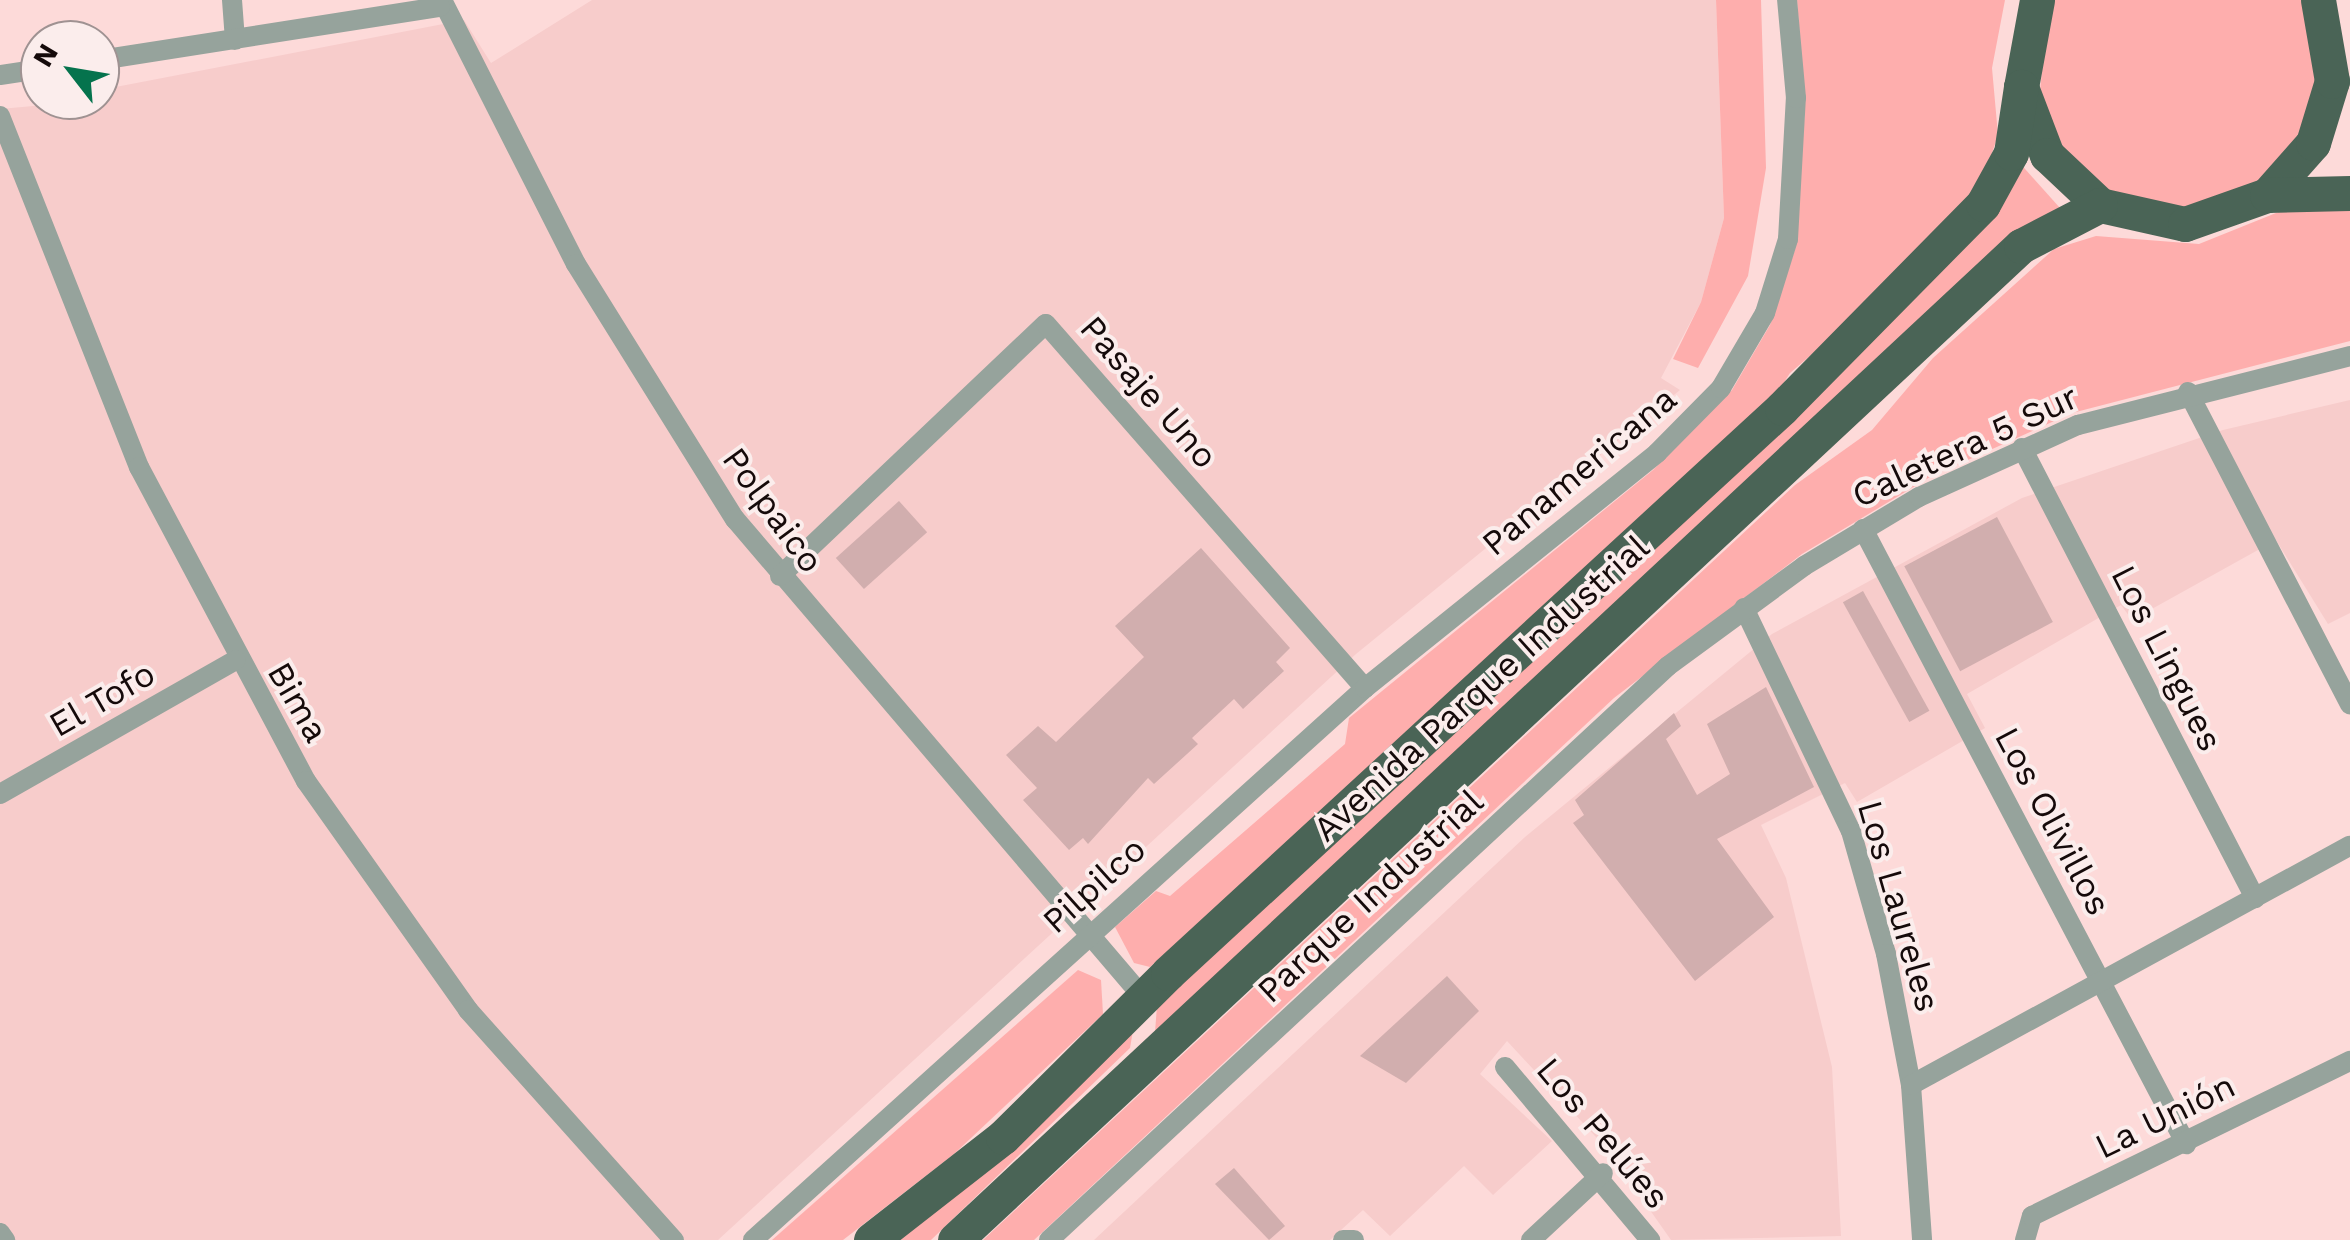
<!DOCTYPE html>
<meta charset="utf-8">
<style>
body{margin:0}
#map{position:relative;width:2350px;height:1240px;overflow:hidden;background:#fddad9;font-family:"Work Sans",sans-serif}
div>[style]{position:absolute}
.built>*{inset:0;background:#f7cccb}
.green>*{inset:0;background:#feaead}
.building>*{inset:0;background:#d1aeae;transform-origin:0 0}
.minor>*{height:20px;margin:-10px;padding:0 10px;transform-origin:10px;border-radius:10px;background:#96a39c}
.trunk>*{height:35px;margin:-17.5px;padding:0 17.5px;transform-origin:17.5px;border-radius:17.5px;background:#4a6456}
span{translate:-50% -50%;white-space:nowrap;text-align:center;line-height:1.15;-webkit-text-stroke:8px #fbedec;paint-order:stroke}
.street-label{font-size:35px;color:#150a0a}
.north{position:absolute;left:20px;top:20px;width:100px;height:100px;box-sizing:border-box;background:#fbedec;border:2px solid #9f9292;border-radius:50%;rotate:301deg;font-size:28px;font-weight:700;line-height:40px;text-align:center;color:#150a0a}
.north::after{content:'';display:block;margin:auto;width:35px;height:45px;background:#05734d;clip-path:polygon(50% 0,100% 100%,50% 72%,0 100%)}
</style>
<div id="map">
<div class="built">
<div style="clip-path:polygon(592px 0,1716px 0,1724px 218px,1701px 302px,1661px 378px,1680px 390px,1356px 654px,718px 1240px,0 1240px,0 109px,100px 100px,100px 90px,464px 20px,491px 63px)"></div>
<div style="clip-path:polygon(2350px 400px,2350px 613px,2328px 624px,2276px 540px,2132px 620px,2121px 605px,1967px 694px,1985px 728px,1857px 802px,1845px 783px,1761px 825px,1786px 878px,1832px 1067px,1841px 1236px,1671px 1240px,1607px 1149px,1507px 1041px,1480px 1074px,1552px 1141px,1493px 1195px,1464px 1166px,1390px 1236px,1363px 1210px,1330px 1240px,1094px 1240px,1525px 837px,1772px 634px,2022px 498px,2223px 430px)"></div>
</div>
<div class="green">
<div style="clip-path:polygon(1716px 0,1761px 0,1766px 168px,1748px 276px,1698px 368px,1673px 359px,1701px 302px,1724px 218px)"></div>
<div style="clip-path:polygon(1797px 0,2005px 0,1992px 68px,1998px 135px,1982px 183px,1860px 313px,1790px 373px,1766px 411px,1150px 967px,1134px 963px,1115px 927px,1156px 891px,1170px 896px,1345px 744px,1349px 718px,1653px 470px,1732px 390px,1770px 325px,1795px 249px,1805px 108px)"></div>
<div style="clip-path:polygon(2049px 0,2302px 0,2318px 89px,2305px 131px,2247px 193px,2165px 212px,2085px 181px,2038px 111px)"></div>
<div style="clip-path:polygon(2017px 160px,2060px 208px,1155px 1032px,1157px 1006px)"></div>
<div style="clip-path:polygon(2350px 206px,2350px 341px,2072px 413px,1930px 477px,1802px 554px,1614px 698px,1034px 1240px,983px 1240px,1795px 485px,1872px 430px,1933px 358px,2054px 249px,2096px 236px,2199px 244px,2281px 211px)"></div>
<div style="clip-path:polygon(1078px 970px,1101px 980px,1103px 1014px,954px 1154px,843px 1240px,772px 1240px)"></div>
<div style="clip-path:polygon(1133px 1030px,1130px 1048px,931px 1240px,885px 1240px)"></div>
</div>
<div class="building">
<div style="left:899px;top:501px;width:42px;height:85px;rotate:48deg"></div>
<div style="left:1997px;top:517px;width:119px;height:105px;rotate:62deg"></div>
<div style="clip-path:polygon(1201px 548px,1290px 648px,1276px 662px,1284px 671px,1243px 709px,1234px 699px,1192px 738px,1198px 744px,1154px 784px,1148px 778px,1088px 844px,1083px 838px,1069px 850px,1023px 800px,1037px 788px,1006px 755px,1038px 726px,1056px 742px,1144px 657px,1115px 626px)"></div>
<div style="left:1863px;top:591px;width:137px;height:23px;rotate:61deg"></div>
<div style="clip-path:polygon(1766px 687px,1814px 787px,1717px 839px,1774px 917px,1695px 981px,1573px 823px,1584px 815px,1575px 800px,1674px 713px,1681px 726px,1666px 739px,1697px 795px,1730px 774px,1707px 724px)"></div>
<div style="clip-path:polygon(1447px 976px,1479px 1011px,1406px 1083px,1360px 1056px)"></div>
<div style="clip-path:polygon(1234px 1168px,1285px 1226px,1269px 1240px,1215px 1184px)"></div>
</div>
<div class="minor">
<div style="left:232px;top:0;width:40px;rotate:85.7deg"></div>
<div style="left:442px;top:0;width:296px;rotate:63.1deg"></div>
<div style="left:576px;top:264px;width:301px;rotate:58.1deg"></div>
<div style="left:735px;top:519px;width:628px;rotate:49.52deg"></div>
<div style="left:100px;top:60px;width:344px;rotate:-8.9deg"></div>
<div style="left:0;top:75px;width:40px;rotate:-8.5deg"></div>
<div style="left:0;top:116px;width:378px;rotate:68.4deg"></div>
<div style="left:139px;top:467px;width:356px;rotate:62deg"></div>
<div style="left:306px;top:781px;width:281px;rotate:54.7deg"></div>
<div style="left:468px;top:1010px;width:309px;rotate:48.2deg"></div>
<div style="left:2188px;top:392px;width:352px;rotate:62.6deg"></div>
<div style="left:2022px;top:448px;width:507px;rotate:62.63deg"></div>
<div style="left:1863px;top:529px;width:695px;rotate:62.29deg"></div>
<div style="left:780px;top:576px;width:366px;rotate:-43.5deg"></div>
<div style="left:1046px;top:324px;width:484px;rotate:48.8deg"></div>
<div style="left:1744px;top:608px;width:247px;rotate:64.4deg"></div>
<div style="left:1851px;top:831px;width:128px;rotate:74.1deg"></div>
<div style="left:1886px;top:954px;width:133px;rotate:79.2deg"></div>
<div style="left:1911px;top:1085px;width:155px;rotate:85.9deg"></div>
<div style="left:0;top:794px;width:271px;rotate:-29.6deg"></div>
<div style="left:1505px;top:1067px;width:226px;rotate:50deg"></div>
<div style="left:1911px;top:1085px;width:500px;rotate:-28.6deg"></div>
<div style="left:0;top:1233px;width:9px;rotate:54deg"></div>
<div style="left:753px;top:1240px;width:824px;rotate:-42.05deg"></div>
<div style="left:1365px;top:688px;width:375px;rotate:-38.8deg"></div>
<div style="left:1657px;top:453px;width:91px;rotate:-45.4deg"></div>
<div style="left:1721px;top:388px;width:87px;rotate:-59.6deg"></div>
<div style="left:1765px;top:313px;width:77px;rotate:-72.7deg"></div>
<div style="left:1788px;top:239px;width:141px;rotate:-86.8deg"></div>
<div style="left:1796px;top:98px;width:98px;rotate:-95.2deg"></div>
<div style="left:1049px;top:1240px;width:844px;rotate:-42.84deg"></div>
<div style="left:1668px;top:666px;width:169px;rotate:-36.3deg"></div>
<div style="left:1804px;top:566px;width:134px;rotate:-31deg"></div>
<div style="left:1919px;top:497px;width:175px;rotate:-24.4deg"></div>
<div style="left:2078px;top:425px;width:281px;rotate:-14.2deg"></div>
<div style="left:1343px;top:1240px;width:11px"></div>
<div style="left:1531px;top:1240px;width:98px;rotate:-42.9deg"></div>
<div style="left:2025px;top:1240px;width:25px;rotate:-74deg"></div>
<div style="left:2032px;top:1216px;width:354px;rotate:-26deg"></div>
</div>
<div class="trunk">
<div style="left:2037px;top:0;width:88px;rotate:100.4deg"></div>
<div style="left:2021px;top:87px;width:73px;rotate:69.1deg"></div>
<div style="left:2047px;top:155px;width:73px;rotate:43.3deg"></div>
<div style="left:2100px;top:205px;width:87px;rotate:12.6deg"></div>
<div style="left:2185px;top:224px;width:87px;rotate:-19.5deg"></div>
<div style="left:2267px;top:195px;width:69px;rotate:-48.5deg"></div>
<div style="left:2313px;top:143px;width:65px;rotate:-73deg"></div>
<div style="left:2332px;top:81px;width:82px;rotate:-99.8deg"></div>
<div style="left:2267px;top:195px;width:83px;rotate:-1.4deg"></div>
<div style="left:871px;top:1240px;width:167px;rotate:-38deg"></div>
<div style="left:1003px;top:1137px;width:233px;rotate:-44.8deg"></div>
<div style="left:1168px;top:973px;width:834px;rotate:-42.62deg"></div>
<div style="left:1782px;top:408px;width:286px;rotate:-45.4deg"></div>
<div style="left:1983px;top:204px;width:58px;rotate:-61.2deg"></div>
<div style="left:2011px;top:153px;width:67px;rotate:-81.4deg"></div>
<div style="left:955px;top:1240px;width:1458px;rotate:-43deg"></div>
<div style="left:2021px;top:246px;width:89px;rotate:-27.4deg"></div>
</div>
<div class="street-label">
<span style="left:1149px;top:392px;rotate:49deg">Pasaje Uno</span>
<span style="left:1965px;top:446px;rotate:-25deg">Caletera 5 Sur</span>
<span style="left:1579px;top:471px;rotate:-40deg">Panamericana</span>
<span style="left:773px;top:510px;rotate:54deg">Polpaico</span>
<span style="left:2167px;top:658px;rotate:63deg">Los Lingues</span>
<span style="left:1481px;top:688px;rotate:-42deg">Avenida Parque Industrial</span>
<span style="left:102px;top:699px;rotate:-30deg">El Tofo</span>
<span style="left:298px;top:702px;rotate:60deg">Bima</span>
<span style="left:2053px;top:821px;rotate:62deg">Los Olivillos</span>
<span style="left:1094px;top:885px;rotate:-42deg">Pilpilco</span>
<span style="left:1370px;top:896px;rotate:-43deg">Parque Industrial</span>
<span style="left:1899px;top:906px;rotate:74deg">Los Laureles</span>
<span style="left:2165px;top:1116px;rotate:-26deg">La Unión</span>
<span style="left:1603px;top:1133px;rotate:50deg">Los Pelúes</span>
</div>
<div class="north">N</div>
</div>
